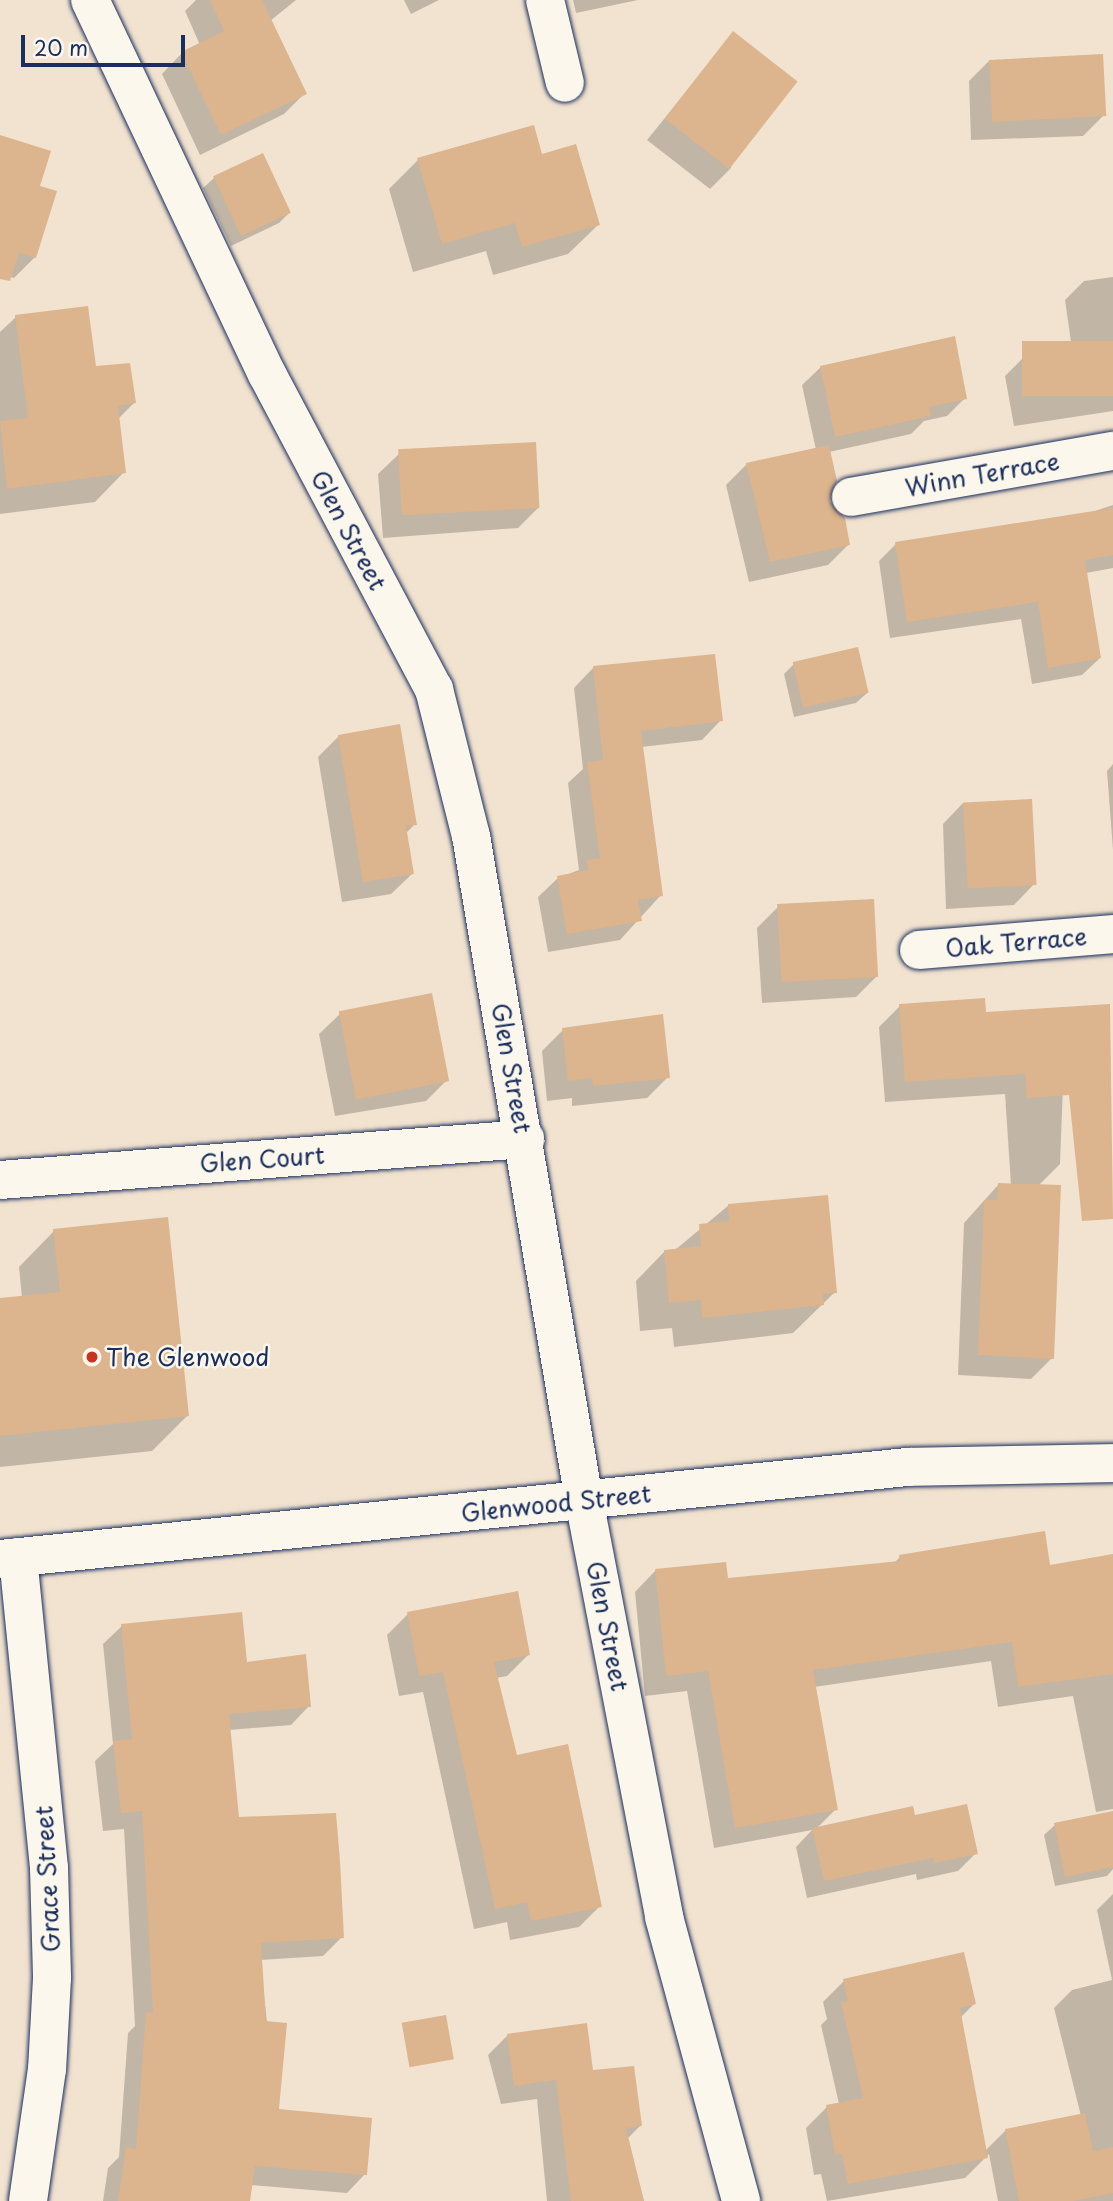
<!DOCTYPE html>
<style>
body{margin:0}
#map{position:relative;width:1113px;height:2201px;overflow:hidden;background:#f2e3d0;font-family:"Playpen Sans",sans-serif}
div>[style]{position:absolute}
.shadow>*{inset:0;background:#0003}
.building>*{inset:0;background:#dcb48d;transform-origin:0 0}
.roads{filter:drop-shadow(0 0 2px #1b2f5e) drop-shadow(0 0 2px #1b2f5e)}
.minor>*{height:38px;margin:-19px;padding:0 19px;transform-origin:19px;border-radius:19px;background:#fbf7ec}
.dots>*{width:19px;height:19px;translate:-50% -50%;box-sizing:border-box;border:4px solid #fbf7ec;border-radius:50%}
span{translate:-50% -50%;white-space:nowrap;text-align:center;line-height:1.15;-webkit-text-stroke:5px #fbf7ec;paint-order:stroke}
.street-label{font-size:24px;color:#1b2f5e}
.poi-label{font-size:24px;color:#1b2f5e}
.left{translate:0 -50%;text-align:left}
.scale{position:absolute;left:21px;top:35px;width:164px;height:32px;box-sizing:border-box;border:4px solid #1b2f5e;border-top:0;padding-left:9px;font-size:21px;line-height:24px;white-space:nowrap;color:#1b2f5e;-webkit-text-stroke:5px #fbf7ec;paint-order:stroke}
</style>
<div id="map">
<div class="shadow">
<div style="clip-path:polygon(196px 0,296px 0,270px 21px,305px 93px,284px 114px,200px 155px,162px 74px,182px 53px,200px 45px,185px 11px)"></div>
<div style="clip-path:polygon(404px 0,439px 0,411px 14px)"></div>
<div style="clip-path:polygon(573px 0,638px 0,576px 13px)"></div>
<div style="clip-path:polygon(733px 34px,731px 168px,710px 189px,647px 140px)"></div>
<div style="clip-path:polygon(990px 60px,1104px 115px,1083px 136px,971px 140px,969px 81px)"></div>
<div style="clip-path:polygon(0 137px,35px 257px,14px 278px,0 274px)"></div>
<div style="clip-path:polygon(262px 156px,289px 213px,279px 223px,231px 246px,203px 188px,214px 178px)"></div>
<div style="clip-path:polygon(541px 157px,598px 225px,568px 254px,493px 275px,486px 251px,413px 272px,389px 189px,418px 160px)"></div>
<div style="clip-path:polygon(1113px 277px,1113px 411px,1014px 426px,1005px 376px,1024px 357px,1072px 349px,1065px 300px,1084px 281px)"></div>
<div style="clip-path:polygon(16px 317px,94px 368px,134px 403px,118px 419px,124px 472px,95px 502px,0 514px,0 332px)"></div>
<div style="clip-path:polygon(821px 367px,965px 398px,947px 416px,924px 421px,911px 434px,829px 452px,828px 502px,849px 544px,828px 565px,749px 582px,726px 485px,747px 464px,816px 450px,802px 385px)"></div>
<div style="clip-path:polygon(399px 454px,539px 507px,518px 528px,383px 538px,378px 474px)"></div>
<div style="clip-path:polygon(1113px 505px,1113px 568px,1086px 573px,1100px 658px,1082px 675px,1032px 684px,1021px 619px,890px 638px,879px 561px,896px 544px,1086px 514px)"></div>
<div style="clip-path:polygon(794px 664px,867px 693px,856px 703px,794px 717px,784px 674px)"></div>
<div style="clip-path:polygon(593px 668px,721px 720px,702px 740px,641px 747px,661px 895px,620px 940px,548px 952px,538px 897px,558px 878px,579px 870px,568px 783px,583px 769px,574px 688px)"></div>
<div style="clip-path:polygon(339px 736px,415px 824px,405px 834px,412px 874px,391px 894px,342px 902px,318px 757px)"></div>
<div style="clip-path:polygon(1113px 764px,1113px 850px,1107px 771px)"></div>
<div style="clip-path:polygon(963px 803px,1034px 884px,1014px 905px,946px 909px,943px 824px)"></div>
<div style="clip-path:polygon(778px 907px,877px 976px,856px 997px,762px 1003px,757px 928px)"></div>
<div style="clip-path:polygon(900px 1006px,985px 1014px,1066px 1008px,1060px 1164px,1038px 1186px,1052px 1358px,1031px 1379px,958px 1375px,964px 1223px,999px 1184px,1011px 1185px,1005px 1094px,885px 1102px,879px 1027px)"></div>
<div style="clip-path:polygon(340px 1014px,447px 1080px,426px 1101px,335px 1116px,319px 1034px)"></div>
<div style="clip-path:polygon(563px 1030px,668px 1077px,647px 1098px,572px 1106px,572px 1098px,547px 1101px,542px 1051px)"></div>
<div style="clip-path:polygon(729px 1205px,835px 1292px,793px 1333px,674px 1347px,672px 1328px,640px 1331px,636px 1281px,665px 1251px,675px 1250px)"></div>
<div style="clip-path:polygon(54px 1231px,188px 1415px,152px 1451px,0 1467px,0 1300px,22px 1298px,19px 1267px)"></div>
<div style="clip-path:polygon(1113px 1556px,1113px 1809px,1096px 1812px,1073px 1696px,998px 1707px,991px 1661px,814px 1687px,836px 1809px,816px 1829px,914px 1817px,976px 1853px,958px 1871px,917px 1880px,916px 1874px,807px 1898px,796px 1847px,812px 1830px,714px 1848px,687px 1691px,645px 1696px,635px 1592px,655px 1571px,726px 1579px,893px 1564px,900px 1557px,1049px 1567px)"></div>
<div style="clip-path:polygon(408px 1614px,528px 1655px,507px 1676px,496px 1678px,515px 1758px,600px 1906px,579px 1927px,510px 1940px,507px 1922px,474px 1929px,423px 1692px,399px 1696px,387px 1635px)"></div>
<div style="clip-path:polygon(122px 1626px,245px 1663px,309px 1706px,291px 1725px,229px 1730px,237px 1819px,342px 1937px,323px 1956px,260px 1960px,277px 2111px,365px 2174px,347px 2193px,250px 2185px,248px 2201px,103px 2201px,108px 2168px,119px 2157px,128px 2033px,135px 2026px,124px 1829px,103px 1831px,95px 1761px,113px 1744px,103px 1644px)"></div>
<div style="clip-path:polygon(1055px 1825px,1113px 1844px,1113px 1869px,1107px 1876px,1055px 1886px,1044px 1835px)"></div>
<div style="clip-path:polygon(1113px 1894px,1113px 2201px,998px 2201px,989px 2154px,965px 2178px,827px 2201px,821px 2174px,814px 2175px,806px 2128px,827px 2107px,839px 2104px,821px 2025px,827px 2019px,823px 2002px,844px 1981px,974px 2004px,960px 2018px,985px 2151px,1006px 2130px,1081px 2116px,1054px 2008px,1072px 1990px,1112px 1980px,1097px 1910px)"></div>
<div style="clip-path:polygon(508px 2035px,592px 2072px,640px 2126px,627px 2139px,644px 2201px,547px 2201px,537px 2099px,501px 2104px,488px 2055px)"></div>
</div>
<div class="building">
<div style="clip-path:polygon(210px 0,262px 0,307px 94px,221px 135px,181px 52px,224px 31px)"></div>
<div style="left:733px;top:31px;width:82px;height:111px;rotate:38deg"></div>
<div style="left:1103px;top:54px;width:62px;height:114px;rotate:87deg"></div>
<div style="clip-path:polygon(534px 125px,542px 154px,576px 144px,600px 225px,522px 247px,515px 223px,442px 244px,417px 158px)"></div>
<div style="clip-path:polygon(0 135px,51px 151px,40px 186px,57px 191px,36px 258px,19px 253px,10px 281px,0 279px)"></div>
<div style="left:263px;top:153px;width:66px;height:55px;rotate:65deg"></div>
<div style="clip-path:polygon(88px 306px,96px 366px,130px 363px,136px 403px,118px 406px,126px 473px,7px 489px,0 421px,28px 418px,15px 315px)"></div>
<div style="clip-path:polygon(955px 336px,967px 399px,929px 407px,931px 416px,835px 437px,820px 366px)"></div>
<div style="left:1113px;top:341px;width:55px;height:91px;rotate:90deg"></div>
<div style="left:536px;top:442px;width:66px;height:138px;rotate:87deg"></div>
<div style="clip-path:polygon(829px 445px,837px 481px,830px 501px,845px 518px,850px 545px,770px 562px,746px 463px)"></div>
<div style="clip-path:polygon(1113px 508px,1113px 555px,1085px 560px,1101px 658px,1048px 668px,1038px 602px,907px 622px,895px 542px)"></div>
<div style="left:858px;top:647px;width:47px;height:67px;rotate:77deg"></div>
<div style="clip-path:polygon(715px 654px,723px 721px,641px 731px,663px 896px,638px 900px,642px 921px,567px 934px,557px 876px,588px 870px,587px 860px,600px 858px,587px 762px,603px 760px,593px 666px)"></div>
<div style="clip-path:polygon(400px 724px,417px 825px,406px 826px,414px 874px,363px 882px,338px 735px)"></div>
<div style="left:1032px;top:799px;width:86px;height:69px;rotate:87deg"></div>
<div style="left:874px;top:899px;width:78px;height:97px;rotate:87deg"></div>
<div style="left:432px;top:993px;width:90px;height:95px;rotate:79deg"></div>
<div style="clip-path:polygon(985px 998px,986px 1012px,1110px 1004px,1113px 1219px,1082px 1221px,1069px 1095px,1027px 1098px,1025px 1074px,905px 1082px,899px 1004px)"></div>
<div style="clip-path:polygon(663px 1014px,670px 1078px,593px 1086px,592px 1078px,568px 1081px,562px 1028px)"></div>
<div style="clip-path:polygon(998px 1183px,1061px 1185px,1054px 1359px,978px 1355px,984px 1200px,997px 1200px)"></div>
<div style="clip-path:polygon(828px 1195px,837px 1293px,823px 1294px,824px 1305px,702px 1318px,701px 1300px,669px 1303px,664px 1250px,701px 1246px,699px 1224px,729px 1221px,728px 1204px)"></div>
<div style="clip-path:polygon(168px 1217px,189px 1416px,0 1436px,0 1298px,60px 1292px,53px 1229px)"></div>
<div style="clip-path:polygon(1045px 1531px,1050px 1565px,1113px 1554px,1113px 1674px,1018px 1687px,1012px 1642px,813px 1670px,838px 1810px,735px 1828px,708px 1671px,666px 1676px,655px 1569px,726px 1562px,728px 1578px,900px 1561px,899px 1555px)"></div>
<div style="clip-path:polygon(518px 1591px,530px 1655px,494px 1662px,517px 1755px,568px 1744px,602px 1907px,531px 1921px,527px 1902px,495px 1909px,443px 1672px,419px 1676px,407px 1612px)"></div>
<div style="clip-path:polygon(242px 1612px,247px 1662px,306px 1654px,311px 1707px,229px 1714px,239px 1817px,336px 1813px,340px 1861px,344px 1938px,261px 1943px,266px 2021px,287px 2023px,279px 2109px,372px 2118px,367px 2175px,255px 2166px,250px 2201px,118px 2201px,126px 2147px,136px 2149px,146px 2012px,153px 2013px,142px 1811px,121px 1813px,113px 1741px,132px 1739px,121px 1624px)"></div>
<div style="clip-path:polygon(967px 1804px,978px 1854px,934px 1863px,933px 1858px,824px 1881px,812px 1828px,913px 1806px,915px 1815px)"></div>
<div style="clip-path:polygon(1113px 1811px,1113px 1867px,1065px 1877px,1054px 1823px)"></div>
<div style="clip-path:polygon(964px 1952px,976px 2004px,960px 2008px,988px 2158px,848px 2184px,842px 2154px,835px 2155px,826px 2105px,863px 2098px,841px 2002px,848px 2001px,843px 1979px)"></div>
<div style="left:446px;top:2015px;width:45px;height:45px;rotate:80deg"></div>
<div style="clip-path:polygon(587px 2023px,593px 2070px,634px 2066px,642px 2126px,626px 2128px,644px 2201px,571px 2201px,556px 2080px,514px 2086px,507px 2034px)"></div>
<div style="clip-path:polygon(1085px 2113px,1093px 2151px,1113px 2147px,1113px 2193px,1073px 2201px,1019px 2201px,1005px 2129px)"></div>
</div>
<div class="roads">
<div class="minor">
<div style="left:90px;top:0;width:414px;rotate:64.7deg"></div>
<div style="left:267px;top:374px;width:357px;rotate:62.1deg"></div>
<div style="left:434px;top:689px;width:152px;rotate:75.9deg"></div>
<div style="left:471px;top:836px;width:674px;rotate:80.34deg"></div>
<div style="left:584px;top:1500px;width:425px;rotate:79.1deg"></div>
<div style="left:664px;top:1917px;width:294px;rotate:74.8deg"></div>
<div style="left:545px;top:0;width:85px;rotate:76.5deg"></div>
<div style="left:851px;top:497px;width:266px;rotate:-10deg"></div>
<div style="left:919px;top:950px;width:195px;rotate:-4.7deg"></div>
<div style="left:0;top:1180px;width:527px;rotate:-4.47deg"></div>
<div style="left:18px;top:1557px;width:313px;rotate:84.3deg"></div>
<div style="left:49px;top:1868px;width:110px;rotate:88.4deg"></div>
<div style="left:52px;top:1978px;width:91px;rotate:93.1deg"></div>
<div style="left:47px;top:2069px;width:133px;rotate:98.2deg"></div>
<div style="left:0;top:1559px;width:913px;rotate:-5.79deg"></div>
<div style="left:908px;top:1467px;width:205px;rotate:-1.1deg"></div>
</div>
</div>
<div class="dots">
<div style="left:92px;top:1357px;background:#c8321e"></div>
</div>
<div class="street-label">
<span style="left:982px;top:474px;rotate:-10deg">Winn Terrace</span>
<span style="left:349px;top:530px;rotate:62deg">Glen Street</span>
<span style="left:1016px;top:942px;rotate:-5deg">Oak Terrace</span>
<span style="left:512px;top:1068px;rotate:80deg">Glen Street</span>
<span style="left:262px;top:1159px;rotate:-4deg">Glen Court</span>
<span style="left:556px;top:1503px;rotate:-6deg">Glenwood Street</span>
<span style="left:608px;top:1626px;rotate:79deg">Glen Street</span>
<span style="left:47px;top:1879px;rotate:-93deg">Grace Street</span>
</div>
<div class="poi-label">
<span class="left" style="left:106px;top:1357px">The Glenwood</span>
</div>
<div class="scale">20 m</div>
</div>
